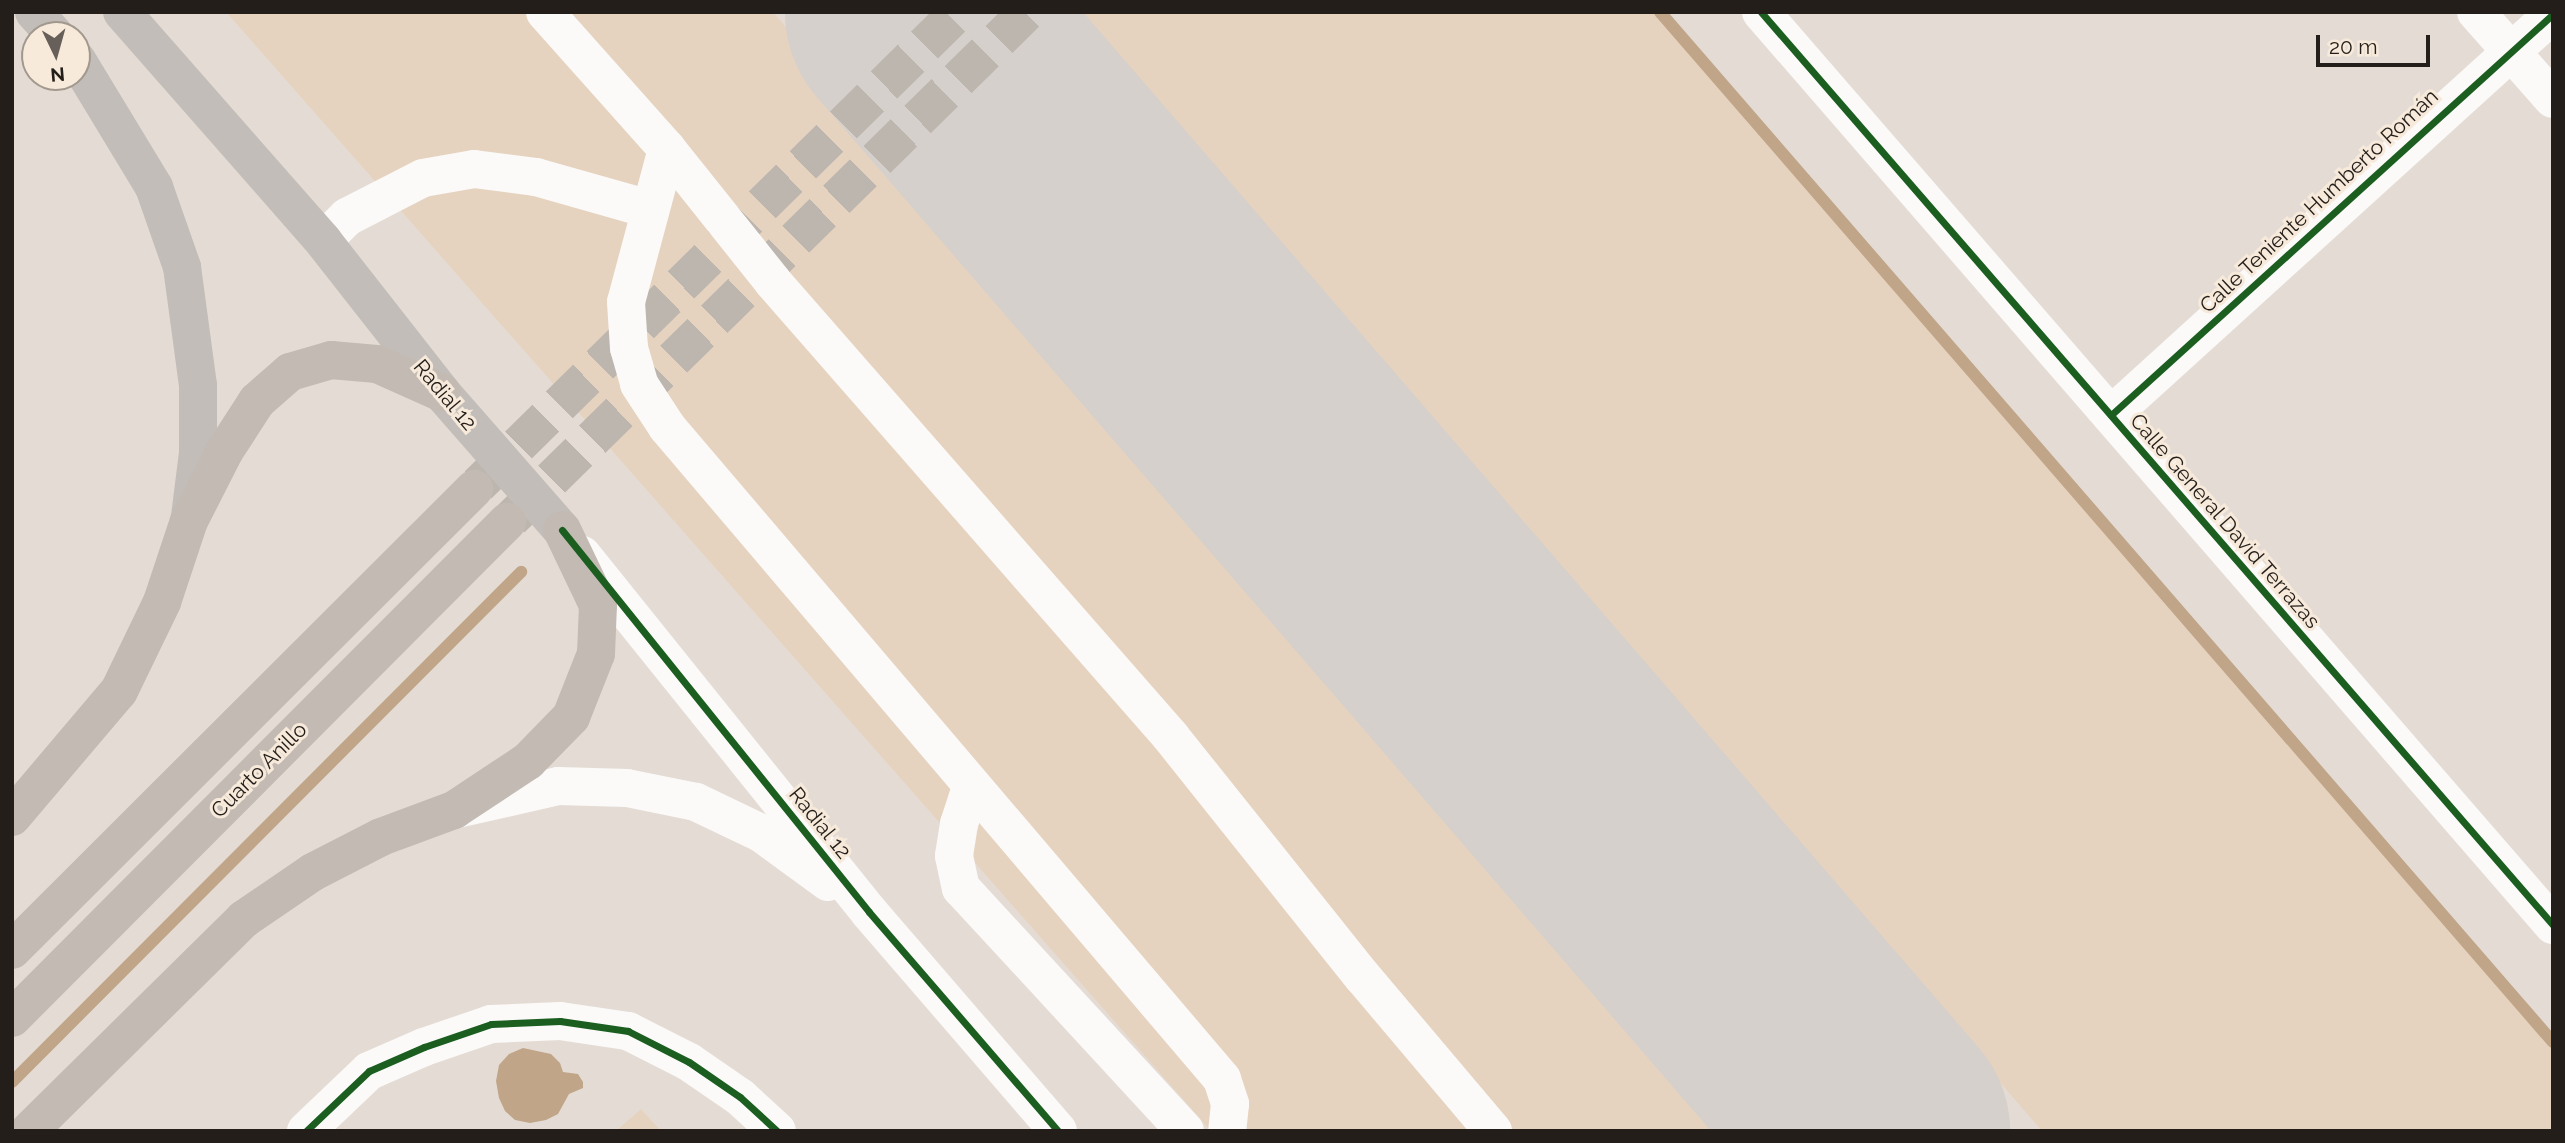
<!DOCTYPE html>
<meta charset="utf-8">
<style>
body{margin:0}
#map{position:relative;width:2565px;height:1143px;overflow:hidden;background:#e4dcd4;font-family:Raleway,sans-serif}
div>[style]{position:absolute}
.green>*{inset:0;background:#e6d3bf}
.water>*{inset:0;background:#c0a588}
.stream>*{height:12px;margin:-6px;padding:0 6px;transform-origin:6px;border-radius:6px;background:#c0a588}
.runway>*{height:257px;margin:-128.5px;padding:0 128.5px;transform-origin:128.5px;border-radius:128.5px;background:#d5d0cb}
.highway-tunnel>*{height:38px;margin-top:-19px;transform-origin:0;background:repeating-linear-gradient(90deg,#bdb6af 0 38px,transparent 0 57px)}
.minor>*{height:38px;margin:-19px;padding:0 19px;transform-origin:19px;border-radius:19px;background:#fbfaf9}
.major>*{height:38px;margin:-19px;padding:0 19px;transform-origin:19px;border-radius:19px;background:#c2bdb8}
.highway>*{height:38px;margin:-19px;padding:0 19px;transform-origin:19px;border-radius:19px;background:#c2bab3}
.cycleway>*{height:7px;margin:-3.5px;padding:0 3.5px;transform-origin:3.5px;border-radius:3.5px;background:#1b5e20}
span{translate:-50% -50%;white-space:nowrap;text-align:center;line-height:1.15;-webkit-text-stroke:6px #f7eadb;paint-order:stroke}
.street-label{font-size:21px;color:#231e19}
.frame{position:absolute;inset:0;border:14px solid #231e19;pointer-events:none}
.north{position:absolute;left:21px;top:21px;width:70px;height:70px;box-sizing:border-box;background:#f7eadb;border:2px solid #a2988d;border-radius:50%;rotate:175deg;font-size:19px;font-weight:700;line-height:28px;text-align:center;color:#231e19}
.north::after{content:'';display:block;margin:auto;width:24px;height:32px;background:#67605a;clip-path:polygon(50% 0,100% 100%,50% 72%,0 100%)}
.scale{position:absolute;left:2316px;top:35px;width:114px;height:32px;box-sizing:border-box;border:4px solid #231e19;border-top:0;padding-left:9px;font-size:21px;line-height:24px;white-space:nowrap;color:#231e19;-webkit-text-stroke:5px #f7eadb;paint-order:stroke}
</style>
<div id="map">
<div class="green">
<div style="clip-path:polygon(226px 12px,773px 12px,1729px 1131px,1211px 1131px)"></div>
<div style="clip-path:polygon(1075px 12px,1660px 12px,2553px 1042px,2553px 1131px,2042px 1131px)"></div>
<div style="clip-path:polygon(641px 1109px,661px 1131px,616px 1131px)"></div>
</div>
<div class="water">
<div style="clip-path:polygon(523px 1048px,551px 1054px,560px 1063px,563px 1072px,578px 1074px,583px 1082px,583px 1088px,569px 1094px,558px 1114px,546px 1120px,530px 1123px,515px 1120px,505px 1111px,499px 1098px,496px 1081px,499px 1065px,509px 1054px)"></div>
</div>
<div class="stream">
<div style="left:1660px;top:12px;width:1363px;rotate:49.08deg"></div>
<div style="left:12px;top:1082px;width:721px;rotate:-45.06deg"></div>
</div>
<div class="runway">
<div style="left:913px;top:12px;width:1480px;rotate:49.14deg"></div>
</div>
<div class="highway-tunnel">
<div style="left:478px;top:485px;width:674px;rotate:-44.58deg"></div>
<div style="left:511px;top:519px;width:723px;rotate:-44.5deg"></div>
</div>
<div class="minor">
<div style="left:545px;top:12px;width:183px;rotate:48.3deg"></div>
<div style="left:667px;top:149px;width:170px;rotate:51.4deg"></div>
<div style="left:773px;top:282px;width:605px;rotate:48.82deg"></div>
<div style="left:1171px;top:737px;width:306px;rotate:51.4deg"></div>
<div style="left:1362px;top:976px;width:203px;rotate:49.8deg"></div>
<div style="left:1761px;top:12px;width:1209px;rotate:49.06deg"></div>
<div style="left:2476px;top:12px;width:116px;rotate:48.5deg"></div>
<div style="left:667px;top:149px;width:158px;rotate:105deg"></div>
<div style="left:626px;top:302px;width:46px;rotate:86.3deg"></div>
<div style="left:629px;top:348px;width:37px;rotate:74deg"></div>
<div style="left:639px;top:384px;width:51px;rotate:56.9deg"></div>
<div style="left:667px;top:427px;width:856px;rotate:49.59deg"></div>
<div style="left:1222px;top:1079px;width:26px;rotate:72deg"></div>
<div style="left:1230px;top:1104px;width:27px;rotate:96deg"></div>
<div style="left:323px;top:241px;width:34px;rotate:-45deg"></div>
<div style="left:347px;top:217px;width:85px;rotate:-27.2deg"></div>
<div style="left:423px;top:178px;width:52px;rotate:-10deg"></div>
<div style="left:474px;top:169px;width:63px;rotate:7.4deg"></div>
<div style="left:536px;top:177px;width:117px;rotate:15.8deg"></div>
<div style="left:2111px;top:415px;width:597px;rotate:-42.22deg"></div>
<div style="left:582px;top:555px;width:458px;rotate:51.2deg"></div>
<div style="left:869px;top:912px;width:289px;rotate:49.2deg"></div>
<div style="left:971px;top:787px;width:39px;rotate:108deg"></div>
<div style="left:959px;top:824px;width:32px;rotate:99deg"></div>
<div style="left:954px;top:856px;width:33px;rotate:78deg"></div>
<div style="left:961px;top:888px;width:330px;rotate:47.3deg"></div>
<div style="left:457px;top:809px;width:104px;rotate:-12.8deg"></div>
<div style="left:558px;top:786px;width:69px;rotate:1.7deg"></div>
<div style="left:627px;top:788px;width:70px;rotate:11.5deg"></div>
<div style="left:696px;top:802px;width:72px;rotate:25.5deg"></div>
<div style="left:761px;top:833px;width:83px;rotate:36.2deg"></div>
<div style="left:306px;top:1131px;width:87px;rotate:-43.6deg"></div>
<div style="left:369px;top:1071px;width:60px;rotate:-23.6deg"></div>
<div style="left:424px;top:1047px;width:71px;rotate:-18.9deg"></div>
<div style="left:491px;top:1024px;width:69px;rotate:-2.5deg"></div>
<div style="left:560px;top:1021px;width:69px;rotate:8.4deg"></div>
<div style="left:628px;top:1031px;width:68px;rotate:26.9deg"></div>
<div style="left:689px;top:1062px;width:62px;rotate:34.5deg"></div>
<div style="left:740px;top:1097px;width:50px;rotate:42.6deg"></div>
</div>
<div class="major">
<div style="left:34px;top:12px;width:31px;rotate:48deg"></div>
<div style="left:122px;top:12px;width:305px;rotate:48.7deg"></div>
<div style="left:323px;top:241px;width:193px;rotate:51.9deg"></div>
<div style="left:442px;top:393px;width:182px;rotate:48.8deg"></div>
<div style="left:77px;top:60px;width:149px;rotate:58.8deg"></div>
<div style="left:154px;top:187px;width:85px;rotate:70.7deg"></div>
<div style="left:182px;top:267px;width:119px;rotate:82.3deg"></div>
<div style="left:198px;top:385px;width:68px;rotate:90deg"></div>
<div style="left:198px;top:453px;width:64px;rotate:97.2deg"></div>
</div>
<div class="highway">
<div style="left:12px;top:817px;width:165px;rotate:-49.7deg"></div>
<div style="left:119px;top:691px;width:99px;rotate:-64.2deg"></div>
<div style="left:162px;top:602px;width:85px;rotate:-71.6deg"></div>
<div style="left:189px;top:521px;width:77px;rotate:-63.1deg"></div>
<div style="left:224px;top:452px;width:61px;rotate:-57.1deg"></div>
<div style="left:257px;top:401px;width:44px;rotate:-41.3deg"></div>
<div style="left:290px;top:372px;width:43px;rotate:-16.3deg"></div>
<div style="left:331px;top:360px;width:46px;rotate:5deg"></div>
<div style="left:377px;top:364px;width:71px;rotate:24deg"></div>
<div style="left:12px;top:950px;width:653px;rotate:-44.94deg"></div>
<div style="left:12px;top:1018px;width:701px;rotate:-45.06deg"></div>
<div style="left:29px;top:1131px;width:302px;rotate:-44.6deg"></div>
<div style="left:244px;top:919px;width:83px;rotate:-34.3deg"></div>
<div style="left:313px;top:872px;width:76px;rotate:-27.2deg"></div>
<div style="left:381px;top:837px;width:78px;rotate:-20.3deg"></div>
<div style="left:454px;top:810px;width:89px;rotate:-33.5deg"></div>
<div style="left:528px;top:761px;width:62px;rotate:-45.7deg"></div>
<div style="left:571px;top:717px;width:68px;rotate:-68.4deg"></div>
<div style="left:596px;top:654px;width:49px;rotate:-87.7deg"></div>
<div style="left:598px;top:605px;width:83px;rotate:-115.6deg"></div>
</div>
<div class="cycleway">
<div style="left:1761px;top:12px;width:1209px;rotate:49.06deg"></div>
<div style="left:2111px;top:415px;width:597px;rotate:-42.22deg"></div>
<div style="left:562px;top:530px;width:490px;rotate:51.2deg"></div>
<div style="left:869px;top:912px;width:289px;rotate:49.2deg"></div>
<div style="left:306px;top:1131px;width:87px;rotate:-43.6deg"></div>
<div style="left:369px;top:1071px;width:60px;rotate:-23.6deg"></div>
<div style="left:424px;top:1047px;width:71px;rotate:-18.9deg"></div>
<div style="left:491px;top:1024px;width:69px;rotate:-2.5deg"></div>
<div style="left:560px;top:1021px;width:69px;rotate:8.4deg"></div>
<div style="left:628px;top:1031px;width:68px;rotate:26.9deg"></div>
<div style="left:689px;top:1062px;width:62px;rotate:34.5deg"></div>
<div style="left:740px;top:1097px;width:50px;rotate:42.6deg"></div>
</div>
<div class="street-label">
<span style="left:2319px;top:201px;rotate:-43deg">Calle Teniente Humberto Román</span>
<span style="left:445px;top:395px;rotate:50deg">Radial 12</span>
<span style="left:2225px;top:521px;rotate:49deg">Calle General David Terrazas</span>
<span style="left:259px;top:770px;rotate:-45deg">Cuarto Anillo</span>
<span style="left:820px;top:823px;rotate:51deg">Radial 12</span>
</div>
<div class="frame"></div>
<div class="north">N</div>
<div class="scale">20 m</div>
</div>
